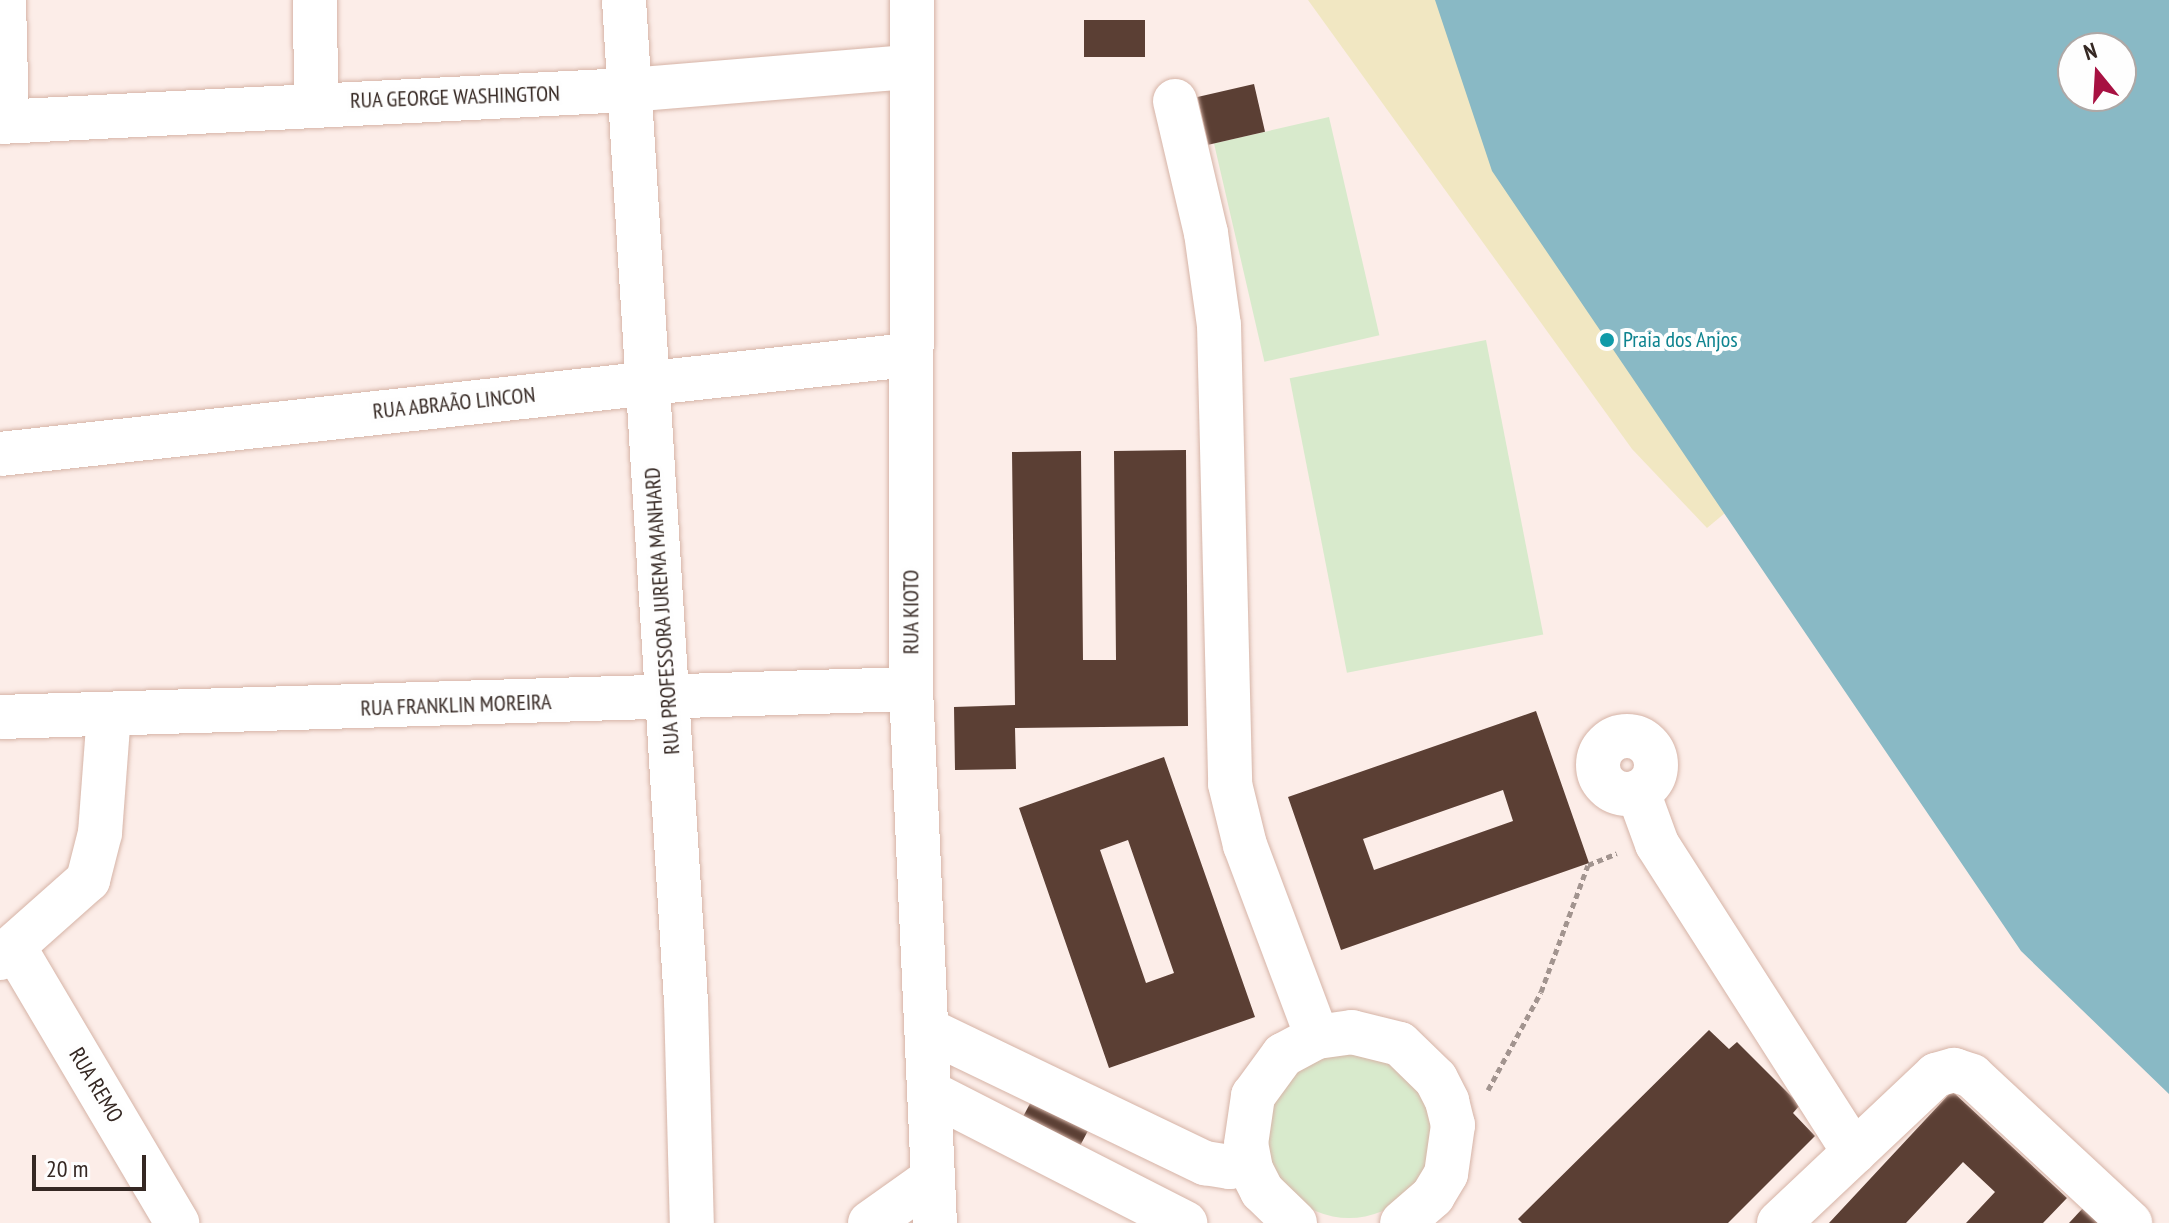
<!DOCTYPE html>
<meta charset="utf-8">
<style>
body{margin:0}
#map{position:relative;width:2169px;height:1223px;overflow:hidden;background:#fcede8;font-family:"PT Sans Narrow",sans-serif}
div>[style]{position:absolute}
.green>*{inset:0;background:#d8eacc;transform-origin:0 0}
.round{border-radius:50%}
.sand>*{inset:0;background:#f1e7c2}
.water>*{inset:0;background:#89b9c5}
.building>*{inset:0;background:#5b3f34;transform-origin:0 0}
.path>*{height:5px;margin-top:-2.5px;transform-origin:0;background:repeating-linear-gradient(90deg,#a2948f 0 6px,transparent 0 10px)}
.roads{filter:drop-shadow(0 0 2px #d6b4a7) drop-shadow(0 0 2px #d6b4a7)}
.minor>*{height:44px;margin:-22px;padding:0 22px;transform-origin:22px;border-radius:22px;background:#fff}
.minor>.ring{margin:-22px;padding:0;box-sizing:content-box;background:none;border:44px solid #fff;border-radius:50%}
.dots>*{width:22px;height:22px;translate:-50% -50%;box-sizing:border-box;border:4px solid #fefefe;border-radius:50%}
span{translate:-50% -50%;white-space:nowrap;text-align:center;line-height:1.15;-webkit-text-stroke:8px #fefefe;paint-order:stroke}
.street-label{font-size:22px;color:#352823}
.culture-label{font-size:22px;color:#0d838f}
.left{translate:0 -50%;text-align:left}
.north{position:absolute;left:2057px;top:32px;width:80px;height:80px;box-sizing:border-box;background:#fefefe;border:2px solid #aea8a6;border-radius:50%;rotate:342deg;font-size:22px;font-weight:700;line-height:32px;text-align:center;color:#352823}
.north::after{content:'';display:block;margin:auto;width:28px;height:36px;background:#a71142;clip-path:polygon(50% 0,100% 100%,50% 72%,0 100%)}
.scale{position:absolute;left:32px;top:1155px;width:114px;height:36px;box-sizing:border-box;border:4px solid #352823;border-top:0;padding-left:10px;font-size:24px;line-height:28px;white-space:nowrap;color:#352823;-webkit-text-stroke:6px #fefefe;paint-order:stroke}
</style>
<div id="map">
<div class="green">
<div style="left:1329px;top:117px;width:224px;height:118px;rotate:77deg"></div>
<div style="left:1486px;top:340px;width:300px;height:200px;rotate:79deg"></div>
<div class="round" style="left:1266px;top:1052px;width:166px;height:166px"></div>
</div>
<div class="sand">
<div style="clip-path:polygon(1308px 0,1516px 0,1731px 508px,1707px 528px,1632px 449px)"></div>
</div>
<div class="water">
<div style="clip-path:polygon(evenodd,1435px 0,2169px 0,2169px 1094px,2021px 951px,1492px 171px,1435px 0,2073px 48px,2121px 48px,2121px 96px,2073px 96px,2073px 48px)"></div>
</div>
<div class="building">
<div style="left:1145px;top:20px;width:37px;height:61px;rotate:90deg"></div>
<div style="left:1254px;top:84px;width:49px;height:58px;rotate:77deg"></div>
<div style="clip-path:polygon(1186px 450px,1188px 726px,1015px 728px,1016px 769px,955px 770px,954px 707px,1015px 705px,1012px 452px,1081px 451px,1083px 660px,1116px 660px,1114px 451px)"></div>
<div style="clip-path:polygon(evenodd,1536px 711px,1589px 863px,1341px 950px,1288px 797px,1536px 711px,1503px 790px,1513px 821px,1374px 870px,1363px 839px,1503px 790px)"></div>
<div style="clip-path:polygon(evenodd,1164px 757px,1255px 1017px,1109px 1068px,1019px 808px,1164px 757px,1128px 840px,1174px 973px,1146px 983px,1100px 850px,1128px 840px)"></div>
<div style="clip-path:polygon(1709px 1030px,1729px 1049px,1737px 1042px,1800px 1105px,1793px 1113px,1815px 1136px,1728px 1223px,1522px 1223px,1518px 1219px)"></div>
<div style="clip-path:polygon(1952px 1091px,2067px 1198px,2043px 1223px,1966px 1223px,1995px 1192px,1963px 1162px,1906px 1223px,1829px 1223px)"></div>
<div style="left:1034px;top:1096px;width:64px;height:26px;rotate:28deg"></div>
<div style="clip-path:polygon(2083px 1208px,2098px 1223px,2069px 1223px)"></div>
</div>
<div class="path">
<div style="left:1488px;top:1090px;width:111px;rotate:-61.6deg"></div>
<div style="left:1541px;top:992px;width:135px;rotate:-69.7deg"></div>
<div style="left:1588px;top:865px;width:31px;rotate:-22deg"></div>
</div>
<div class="roads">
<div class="minor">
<div style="left:4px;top:0;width:121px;rotate:88.6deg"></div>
<div style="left:315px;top:0;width:102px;rotate:89.4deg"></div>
<div style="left:624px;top:0;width:1003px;rotate:86.46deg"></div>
<div style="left:686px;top:1001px;width:222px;rotate:88.5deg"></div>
<div style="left:912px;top:0;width:689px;rotate:90.08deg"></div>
<div style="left:911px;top:689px;width:535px;rotate:87.43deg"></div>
<div style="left:1175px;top:101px;width:136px;rotate:76.8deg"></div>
<div style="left:1206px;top:233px;width:93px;rotate:82deg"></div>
<div style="left:1219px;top:325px;width:459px;rotate:88.6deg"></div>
<div style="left:1230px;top:784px;width:63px;rotate:76.2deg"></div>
<div style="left:1245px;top:845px;width:205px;rotate:69.4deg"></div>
<div style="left:0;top:122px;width:629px;rotate:-2.92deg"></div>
<div style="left:628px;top:90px;width:283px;rotate:-4.7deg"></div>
<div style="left:0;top:454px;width:914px;rotate:-6.22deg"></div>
<div style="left:0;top:717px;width:911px;rotate:-1.76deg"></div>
<div class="ring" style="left:1598px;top:736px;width:14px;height:14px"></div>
<div style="left:1638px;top:792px;width:55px;rotate:69.9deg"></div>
<div style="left:1657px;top:844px;width:366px;rotate:57.4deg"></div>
<div style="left:14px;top:947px;width:321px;rotate:59.4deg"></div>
<div style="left:0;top:958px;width:118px;rotate:-41.6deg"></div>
<div style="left:88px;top:880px;width:49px;rotate:-75.7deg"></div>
<div style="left:100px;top:833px;width:119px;rotate:-85.7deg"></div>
<div style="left:926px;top:1029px;width:310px;rotate:25.7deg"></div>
<div style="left:1205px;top:1163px;width:25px;rotate:9deg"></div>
<div style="left:1230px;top:1167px;width:20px;rotate:-20deg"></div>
<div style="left:929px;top:1092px;width:288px;rotate:27.1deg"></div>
<div style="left:870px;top:1223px;width:77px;rotate:-35.5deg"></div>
<div style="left:1295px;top:1223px;width:46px;rotate:-135.9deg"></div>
<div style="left:1262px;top:1191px;width:25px;rotate:-117deg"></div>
<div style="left:1251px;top:1169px;width:25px;rotate:-101deg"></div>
<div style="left:1246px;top:1144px;width:49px;rotate:-81.7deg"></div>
<div style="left:1253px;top:1096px;width:51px;rotate:-53.8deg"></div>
<div style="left:1283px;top:1055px;width:38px;rotate:-28deg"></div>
<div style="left:1317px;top:1037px;width:35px;rotate:-8deg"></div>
<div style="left:1352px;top:1032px;width:49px;rotate:14deg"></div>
<div style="left:1400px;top:1044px;width:50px;rotate:44.2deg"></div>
<div style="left:1436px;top:1079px;width:25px;rotate:63deg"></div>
<div style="left:1447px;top:1101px;width:25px;rotate:76deg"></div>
<div style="left:1453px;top:1125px;width:49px;rotate:98.1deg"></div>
<div style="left:1446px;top:1174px;width:26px;rotate:121deg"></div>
<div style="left:1433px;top:1196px;width:41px;rotate:138.9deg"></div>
<div style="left:1779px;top:1223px;width:216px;rotate:-43.3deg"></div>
<div style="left:1936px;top:1075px;width:19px;rotate:-16deg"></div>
<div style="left:1954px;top:1070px;width:19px;rotate:18deg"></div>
<div style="left:1972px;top:1076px;width:216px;rotate:42.9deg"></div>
</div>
</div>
<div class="dots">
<div style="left:1607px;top:340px;background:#0f9aa8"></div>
</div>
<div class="street-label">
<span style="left:455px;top:97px;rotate:-2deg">RUA GEORGE WASHINGTON</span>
<span style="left:454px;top:403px;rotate:-6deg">RUA ABRAÃO LINCON</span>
<span style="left:662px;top:611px;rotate:-94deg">RUA PROFESSORA JUREMA MANHARD</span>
<span style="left:911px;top:612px;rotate:-90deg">RUA KIOTO</span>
<span style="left:456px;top:705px;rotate:-2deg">RUA FRANKLIN MOREIRA</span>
<span style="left:96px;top:1085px;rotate:59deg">RUA REMO</span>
</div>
<div class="culture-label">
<span class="left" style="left:1623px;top:340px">Praia dos Anjos</span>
</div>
<div class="north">N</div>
<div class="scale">20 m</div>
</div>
